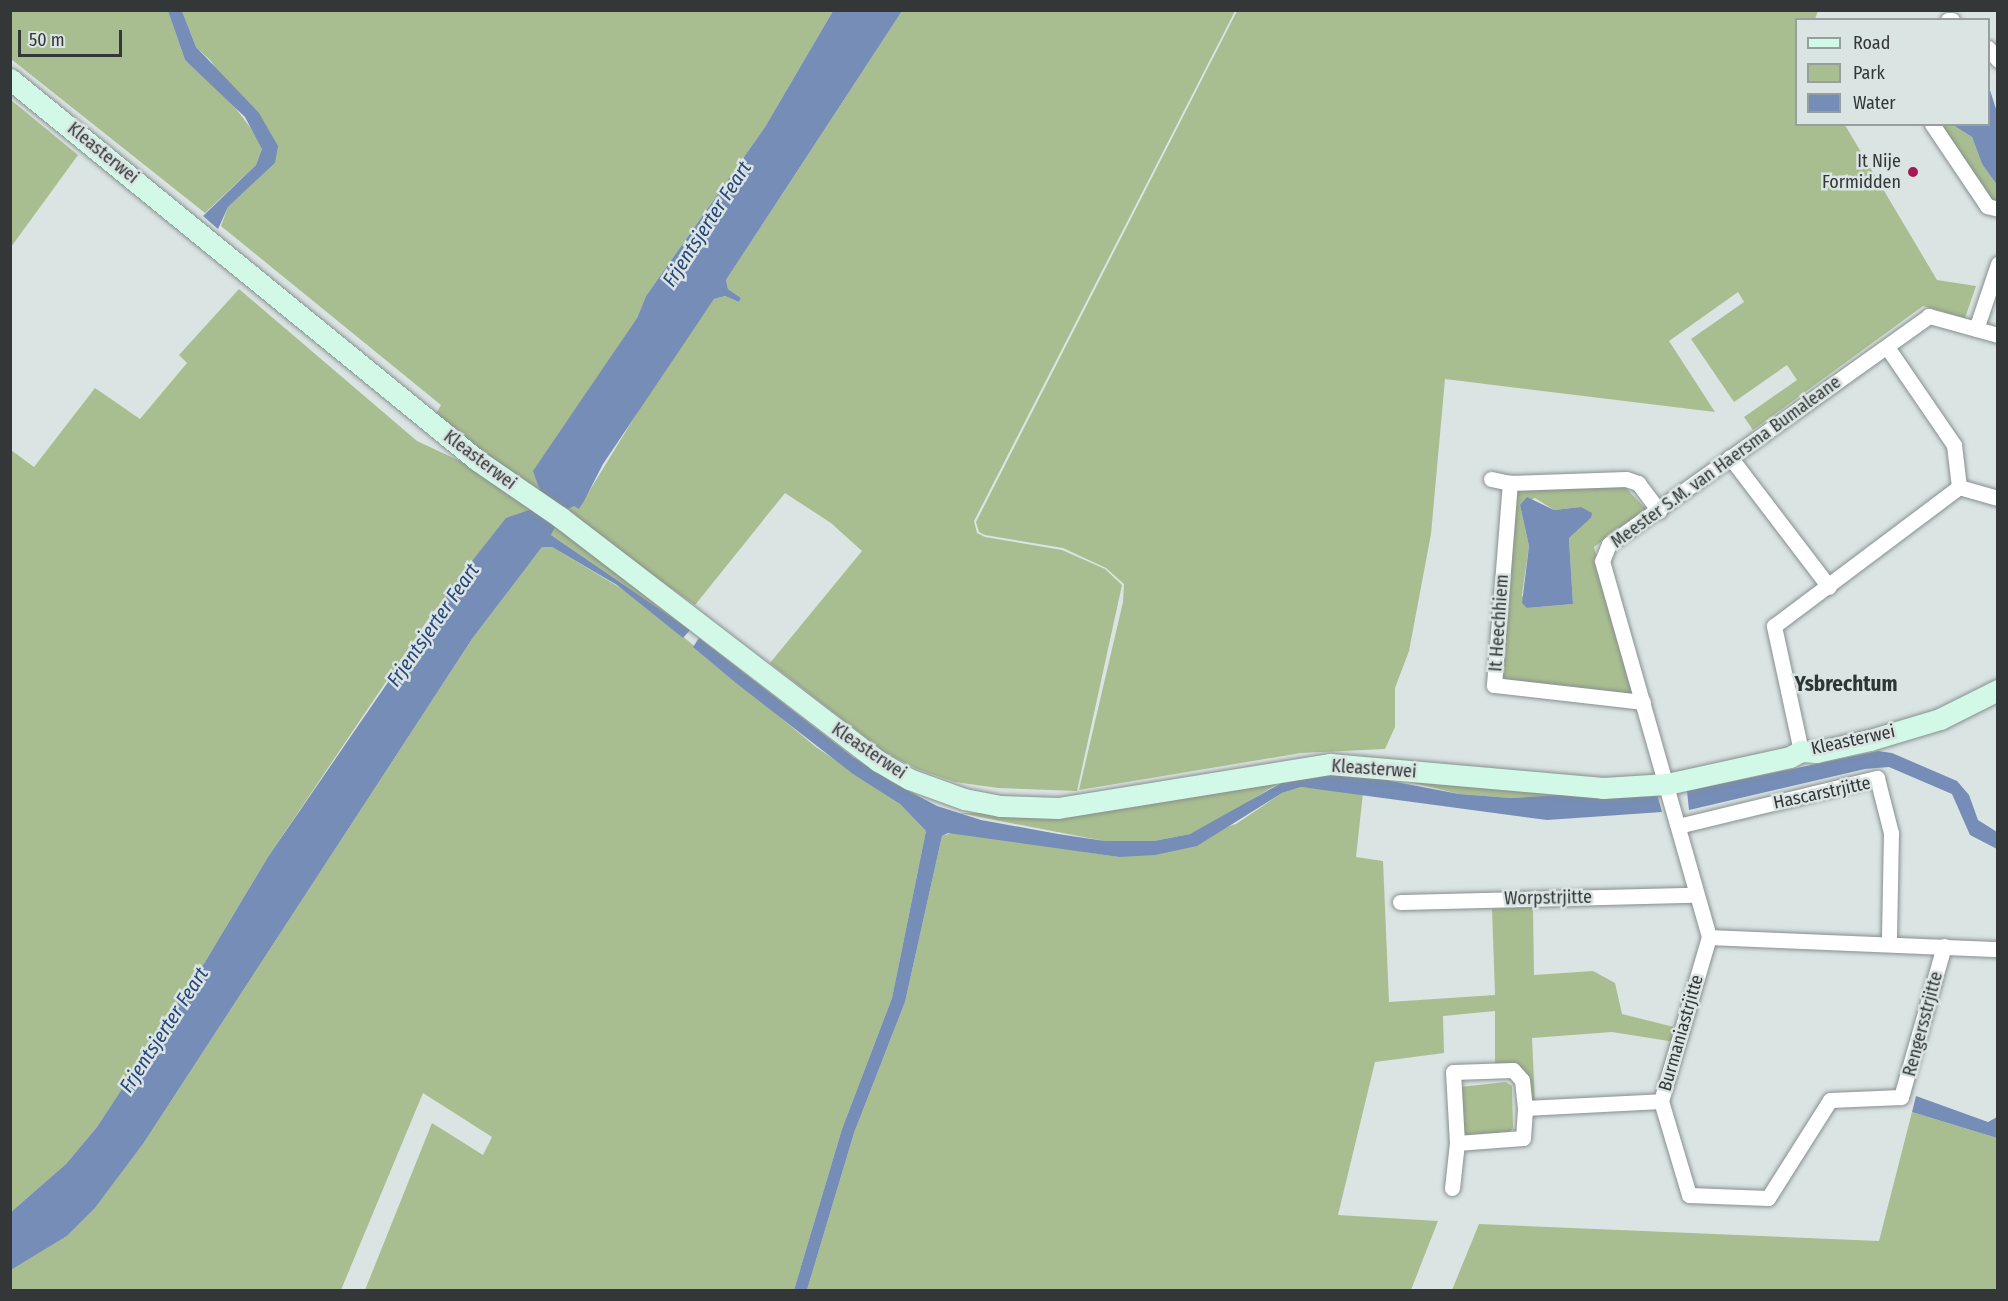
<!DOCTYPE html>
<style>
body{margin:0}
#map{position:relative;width:2008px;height:1301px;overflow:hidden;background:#dae4e3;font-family:"Fira Sans Condensed",sans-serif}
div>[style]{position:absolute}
.green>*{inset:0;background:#a9be90}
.water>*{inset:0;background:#758db7}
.roads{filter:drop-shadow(0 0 2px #878f8f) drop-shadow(0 0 2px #878f8f)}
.street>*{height:15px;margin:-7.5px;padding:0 7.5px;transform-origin:7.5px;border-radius:7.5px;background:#fff}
.secondary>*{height:21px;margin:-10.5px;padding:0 10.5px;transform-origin:10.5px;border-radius:10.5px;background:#d2f9e7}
.dots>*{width:16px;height:16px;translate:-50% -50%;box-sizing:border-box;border:3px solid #dae4e3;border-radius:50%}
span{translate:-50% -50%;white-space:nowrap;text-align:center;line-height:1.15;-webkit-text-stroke:5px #dae4e3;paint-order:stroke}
.street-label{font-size:18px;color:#333737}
.poi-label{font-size:18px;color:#333737}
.right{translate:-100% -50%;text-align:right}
.water-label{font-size:20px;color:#28467d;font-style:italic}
.quarter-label{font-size:21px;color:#2e3535;font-weight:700}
.frame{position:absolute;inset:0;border:12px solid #333737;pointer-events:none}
.legend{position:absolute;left:1795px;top:18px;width:195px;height:108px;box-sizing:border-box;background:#dae4e3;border:2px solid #979f9e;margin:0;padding:8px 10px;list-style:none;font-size:18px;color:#333737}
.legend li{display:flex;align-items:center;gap:12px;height:30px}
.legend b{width:30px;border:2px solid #979f9e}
.scale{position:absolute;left:18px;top:30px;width:104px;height:27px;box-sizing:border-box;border:3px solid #333737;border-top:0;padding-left:8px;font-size:18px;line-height:21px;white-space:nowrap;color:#333737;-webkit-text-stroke:4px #dae4e3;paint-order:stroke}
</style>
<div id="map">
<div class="green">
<div style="clip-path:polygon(10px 11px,168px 11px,185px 60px,227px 97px,259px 139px,262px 149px,256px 165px,205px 213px,11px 59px)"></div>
<div style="clip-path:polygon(182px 11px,833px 11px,765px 127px,646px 296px,637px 318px,554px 442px,536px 479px,542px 497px,433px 419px,441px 405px,221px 226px,228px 207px,275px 163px,211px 61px,196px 47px)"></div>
<div style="clip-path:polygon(902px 11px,1235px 11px,974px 521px,977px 533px,985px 537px,1062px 550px,1105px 569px,1122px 585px,1077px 791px,998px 788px,955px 782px,917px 769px,883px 751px,770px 663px,862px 551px,831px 523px,785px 493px,695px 605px,561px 512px,574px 505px,579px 508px,659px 377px,714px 299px,725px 296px,739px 302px,741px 298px,728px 289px,726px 280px)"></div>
<div style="clip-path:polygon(1237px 11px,1818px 11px,1815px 19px,1796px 20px,1796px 124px,1845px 125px,1937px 280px,1976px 286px,1965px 318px,1923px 306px,1753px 430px,1744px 417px,1797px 380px,1787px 365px,1734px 402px,1691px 339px,1744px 302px,1738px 292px,1669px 341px,1715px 412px,1445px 379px,1431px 534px,1409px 651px,1395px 688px,1395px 727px,1385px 749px,1301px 753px,1079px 790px,1123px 602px,1124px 584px,1106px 568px,1063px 548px,985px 535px,979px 532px,976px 522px)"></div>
<div style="clip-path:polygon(11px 100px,78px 155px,11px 247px)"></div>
<div style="clip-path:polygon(1937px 125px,1953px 125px,1972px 137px,1982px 164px,1997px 185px,1997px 203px,1992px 201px)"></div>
<div style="clip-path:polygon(239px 289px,417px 441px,477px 469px,535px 509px,433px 612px,268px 857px,205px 962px,97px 1127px,66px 1164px,11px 1212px,11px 450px,34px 467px,95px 388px,140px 419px,187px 363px,179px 355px)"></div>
<div style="clip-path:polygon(evenodd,1520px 484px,1624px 486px,1646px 509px,1594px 547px,1634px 694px,1507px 681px,1500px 674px,1511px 498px,1520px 484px,1535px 498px,1554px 510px,1581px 507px,1591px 518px,1569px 538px,1573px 604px,1527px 608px,1522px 595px,1529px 546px,1520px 505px,1535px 498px)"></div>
<div style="clip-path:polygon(555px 521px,685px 623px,690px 630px,551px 535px)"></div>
<div style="clip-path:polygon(542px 547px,552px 547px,634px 596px,816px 747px,900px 804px,926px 831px,892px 998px,842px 1129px,794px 1290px,365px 1290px,432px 1123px,483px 1155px,492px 1137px,423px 1093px,341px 1290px,11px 1290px,11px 1270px,67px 1236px,95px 1208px,143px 1144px,472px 639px)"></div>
<div style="clip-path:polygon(1389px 777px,1587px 796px,1511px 798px,1459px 794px)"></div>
<div style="clip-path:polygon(1282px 781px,1216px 822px,1190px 834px,1154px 841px,1104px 841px,959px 813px,1013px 813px)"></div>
<div style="clip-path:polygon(1301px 787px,1363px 793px,1356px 857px,1383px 861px,1389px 1002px,1495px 995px,1492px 909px,1533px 907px,1534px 975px,1593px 971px,1615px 983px,1622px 1014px,1678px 1028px,1675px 1042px,1612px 1032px,1532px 1038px,1535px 1103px,1526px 1100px,1522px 1072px,1495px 1068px,1495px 1011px,1443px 1016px,1444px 1053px,1375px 1062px,1338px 1215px,1438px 1221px,1411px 1290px,807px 1290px,854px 1133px,905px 1002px,942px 836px,954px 832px,1119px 857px,1236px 824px,1282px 793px)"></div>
<div style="clip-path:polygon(1506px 1082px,1512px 1086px,1513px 1128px,1508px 1135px,1467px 1136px,1461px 1129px,1460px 1087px)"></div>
<div style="clip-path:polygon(1912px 1112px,1997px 1138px,1997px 1290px,1452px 1290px,1479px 1224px,1879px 1241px)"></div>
</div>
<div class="water">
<div style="clip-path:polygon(168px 11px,182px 11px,196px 47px,259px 113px,278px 146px,275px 163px,228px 207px,218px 229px,203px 216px,256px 165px,262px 149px,245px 117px,185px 60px)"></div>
<div style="clip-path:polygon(833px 11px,902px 11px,726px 280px,728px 289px,741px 298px,739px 302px,725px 296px,714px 299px,603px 464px,584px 501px,579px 509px,574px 506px,563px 511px,551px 535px,690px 630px,683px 638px,617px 585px,552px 547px,542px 547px,472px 639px,143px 1144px,95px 1208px,67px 1236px,11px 1270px,11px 1212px,66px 1164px,97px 1127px,205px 962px,268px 857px,465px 570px,506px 518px,535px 508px,542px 497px,533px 471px,637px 318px,646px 296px,765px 127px)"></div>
<div style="clip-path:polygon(1989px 87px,1997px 112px,1997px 185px,1982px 164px,1972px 137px,1953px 125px,1988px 124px)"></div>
<div style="clip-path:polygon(1527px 497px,1554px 510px,1581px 507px,1592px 513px,1591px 518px,1569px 538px,1573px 604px,1527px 608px,1522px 603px,1529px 546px,1520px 505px)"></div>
<div style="clip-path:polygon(699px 638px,853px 757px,892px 782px,937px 806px,981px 820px,1058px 834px,1105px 841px,1154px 841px,1190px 834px,1294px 776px,1349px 773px,1459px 794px,1511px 798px,1656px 790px,1662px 812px,1547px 820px,1301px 787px,1282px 793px,1197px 846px,1155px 855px,1119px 857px,948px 833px,942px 836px,905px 1002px,854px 1133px,807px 1290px,794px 1290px,842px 1129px,892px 998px,926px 831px,900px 804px,853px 774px,736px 683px,693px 647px)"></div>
<div style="clip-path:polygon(1878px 751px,1892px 753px,1957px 781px,1969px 795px,1978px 820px,1997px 832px,1997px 849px,1970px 835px,1952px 794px,1889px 767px,1865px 769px,1689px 810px,1687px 791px)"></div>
<div style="clip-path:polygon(1916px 1096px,1988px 1122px,1997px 1117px,1997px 1138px,1912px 1112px)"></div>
</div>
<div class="roads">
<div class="street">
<div style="left:1948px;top:20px;width:4px"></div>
<div style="left:1988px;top:48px;width:16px;rotate:50deg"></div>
<div style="left:1932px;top:124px;width:99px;rotate:56.1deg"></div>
<div style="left:1987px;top:206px;width:11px;rotate:15deg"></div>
<div style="left:1976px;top:329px;width:69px;rotate:-71.3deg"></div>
<div style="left:1998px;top:335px;width:72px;rotate:-164.6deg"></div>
<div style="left:1929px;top:316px;width:393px;rotate:144.5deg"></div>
<div style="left:1609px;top:544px;width:18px;rotate:112deg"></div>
<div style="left:1602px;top:561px;width:391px;rotate:74.1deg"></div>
<div style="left:1709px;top:937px;width:289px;rotate:2.4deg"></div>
<div style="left:1887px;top:347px;width:119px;rotate:55.6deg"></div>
<div style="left:1954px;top:445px;width:42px;rotate:83.2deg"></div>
<div style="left:1730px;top:457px;width:163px;rotate:52.7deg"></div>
<div style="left:1491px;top:479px;width:19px;rotate:12deg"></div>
<div style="left:1643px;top:702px;width:150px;rotate:-173.5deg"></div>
<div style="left:1494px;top:685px;width:203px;rotate:-85.5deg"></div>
<div style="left:1510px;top:483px;width:116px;rotate:-2deg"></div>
<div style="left:1626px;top:479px;width:13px;rotate:18deg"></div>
<div style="left:1638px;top:483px;width:35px;rotate:53deg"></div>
<div style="left:1801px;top:751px;width:128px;rotate:-102.2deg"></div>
<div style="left:1774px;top:626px;width:231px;rotate:-36.9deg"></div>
<div style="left:1959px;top:487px;width:41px;rotate:15.8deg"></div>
<div style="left:1678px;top:826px;width:205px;rotate:-13.6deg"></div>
<div style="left:1877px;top:778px;width:57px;rotate:75.7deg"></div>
<div style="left:1891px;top:833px;width:109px;rotate:91.1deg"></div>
<div style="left:1400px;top:902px;width:296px;rotate:-1.4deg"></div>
<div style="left:1661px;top:1101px;width:98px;rotate:73.4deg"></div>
<div style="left:1689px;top:1195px;width:79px;rotate:2.2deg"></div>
<div style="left:1768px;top:1198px;width:116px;rotate:-57.7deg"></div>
<div style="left:1830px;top:1100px;width:71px;rotate:-2.4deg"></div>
<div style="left:1901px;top:1097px;width:157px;rotate:-74.1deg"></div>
<div style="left:1457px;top:1143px;width:66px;rotate:-4.3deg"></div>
<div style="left:1523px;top:1138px;width:30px;rotate:-86deg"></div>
<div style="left:1525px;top:1108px;width:136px;rotate:-2.9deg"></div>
<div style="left:1661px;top:1101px;width:171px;rotate:-73.7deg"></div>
<div style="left:1452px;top:1188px;width:45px;rotate:-83.7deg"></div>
<div style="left:1457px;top:1143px;width:71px;rotate:-93.2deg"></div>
<div style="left:1453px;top:1072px;width:60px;rotate:-1.9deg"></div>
<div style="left:1513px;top:1070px;width:13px;rotate:48deg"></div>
<div style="left:1522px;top:1080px;width:28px;rotate:84deg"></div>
</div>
<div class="secondary">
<div style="left:10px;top:79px;width:603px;rotate:39.21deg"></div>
<div style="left:477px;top:460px;width:101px;rotate:34.5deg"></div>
<div style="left:560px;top:517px;width:401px;rotate:37.5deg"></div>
<div style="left:878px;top:761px;width:36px;rotate:30deg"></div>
<div style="left:909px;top:779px;width:59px;rotate:20deg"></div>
<div style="left:964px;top:799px;width:37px;rotate:11deg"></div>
<div style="left:1000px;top:806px;width:58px;rotate:2deg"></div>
<div style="left:1058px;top:808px;width:276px;rotate:-9.2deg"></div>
<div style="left:1330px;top:764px;width:274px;rotate:5deg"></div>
<div style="left:1603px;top:788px;width:64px;rotate:-3.6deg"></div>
<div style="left:1667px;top:784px;width:126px;rotate:-12.4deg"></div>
<div style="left:1790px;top:757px;width:13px;rotate:-29deg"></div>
<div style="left:1801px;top:751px;width:15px;rotate:4deg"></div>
<div style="left:1816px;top:752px;width:55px;rotate:-12.5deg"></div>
<div style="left:1870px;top:740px;width:73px;rotate:-16.7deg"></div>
<div style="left:1940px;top:719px;width:65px;rotate:-26.6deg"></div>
</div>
</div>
<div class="dots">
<div style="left:1913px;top:172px;background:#a71755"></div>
</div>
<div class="street-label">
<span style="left:103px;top:153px;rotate:39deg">Kleasterwei</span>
<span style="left:480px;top:460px;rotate:37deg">Kleasterwei</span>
<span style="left:1726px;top:462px;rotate:-36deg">Meester S.M. van Haersma Bumaleane</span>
<span style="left:1499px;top:623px;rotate:-86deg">It Heechhiem</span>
<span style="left:1853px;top:740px;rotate:-12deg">Kleasterwei</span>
<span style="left:869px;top:751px;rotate:34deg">Kleasterwei</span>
<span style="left:1374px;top:769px;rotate:4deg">Kleasterwei</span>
<span style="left:1822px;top:793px;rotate:-12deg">Hascarstrjitte</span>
<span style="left:1548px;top:898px;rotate:-1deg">Worpstrjitte</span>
<span style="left:1923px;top:1024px;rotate:-75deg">Rengersstrjitte</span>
<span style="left:1681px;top:1033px;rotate:-74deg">Burmaniastrjitte</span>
</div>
<div class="poi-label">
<span class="right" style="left:1901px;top:172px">It Nije<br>Formidden</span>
</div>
<div class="water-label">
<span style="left:707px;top:224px;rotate:-57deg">Frjentsjerter Feart</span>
<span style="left:433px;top:625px;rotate:-55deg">Frjentsjerter Feart</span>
<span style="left:164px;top:1030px;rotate:-57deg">Frjentsjerter Feart</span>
</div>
<div class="quarter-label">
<span style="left:1846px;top:684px">Ysbrechtum</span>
</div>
<div class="frame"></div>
<ul class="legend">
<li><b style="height:8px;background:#d2f9e7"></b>Road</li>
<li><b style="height:16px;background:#a9be90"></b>Park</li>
<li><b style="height:16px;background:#758db7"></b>Water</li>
</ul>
<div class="scale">50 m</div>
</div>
